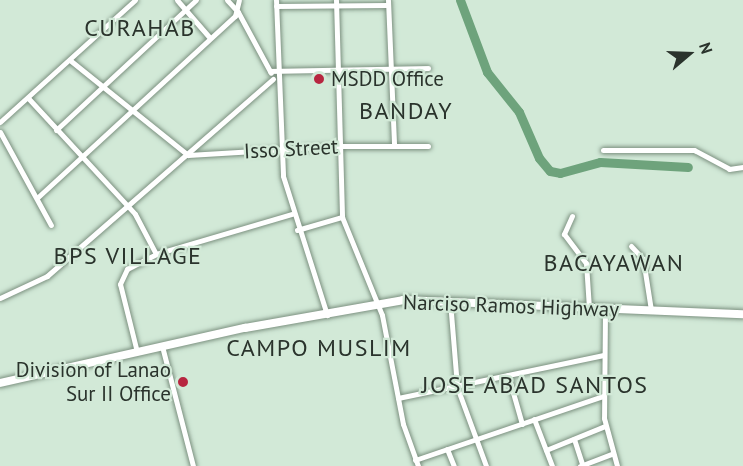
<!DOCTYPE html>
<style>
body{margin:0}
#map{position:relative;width:743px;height:466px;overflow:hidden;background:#d2e9d7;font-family:"PT Sans",sans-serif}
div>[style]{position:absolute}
.river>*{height:9px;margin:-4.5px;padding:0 4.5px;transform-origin:4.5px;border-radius:4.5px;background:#6ea37c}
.roads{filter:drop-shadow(0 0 2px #7c9180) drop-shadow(0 0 2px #7c9180)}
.minor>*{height:5px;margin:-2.5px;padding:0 2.5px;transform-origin:2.5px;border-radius:2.5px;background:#fff}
.highway>*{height:8px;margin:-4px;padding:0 4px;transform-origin:4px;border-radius:4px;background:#fff}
.dots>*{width:16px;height:16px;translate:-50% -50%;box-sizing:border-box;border:3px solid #d2e9d7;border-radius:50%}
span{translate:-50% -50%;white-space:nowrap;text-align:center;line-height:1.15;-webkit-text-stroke:4.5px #d2e9d7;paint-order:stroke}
.poi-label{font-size:21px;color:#2a332c}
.left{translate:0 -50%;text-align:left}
.right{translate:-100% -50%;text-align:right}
.street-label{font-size:21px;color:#2a332c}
.quarter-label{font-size:24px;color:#2a332c;letter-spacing:1.5px}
.north{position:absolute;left:659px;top:24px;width:60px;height:60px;-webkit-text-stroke:4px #d2e9d7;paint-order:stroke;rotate:71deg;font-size:16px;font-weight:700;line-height:24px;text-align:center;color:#2a332c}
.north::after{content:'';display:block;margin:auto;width:21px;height:27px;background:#2a332c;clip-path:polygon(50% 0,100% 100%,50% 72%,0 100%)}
</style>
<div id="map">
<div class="river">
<div style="left:460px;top:0;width:77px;rotate:69.4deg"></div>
<div style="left:487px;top:72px;width:51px;rotate:51.3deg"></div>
<div style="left:519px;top:112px;width:50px;rotate:66.5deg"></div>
<div style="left:539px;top:158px;width:17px;rotate:50deg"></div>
<div style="left:550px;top:171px;width:10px;rotate:11deg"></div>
<div style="left:560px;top:173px;width:41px;rotate:-15.4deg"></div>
<div style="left:600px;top:162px;width:88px;rotate:3.3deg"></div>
</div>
<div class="roads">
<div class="minor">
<div style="left:177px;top:0;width:50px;rotate:49deg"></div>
<div style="left:227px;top:0;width:16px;rotate:47deg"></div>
<div style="left:238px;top:12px;width:69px;rotate:61.6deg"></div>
<div style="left:276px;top:0;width:176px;rotate:87.7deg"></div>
<div style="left:283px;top:176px;width:146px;rotate:72.4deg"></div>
<div style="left:336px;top:0;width:217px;rotate:88.4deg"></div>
<div style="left:342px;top:217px;width:106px;rotate:67.8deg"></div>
<div style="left:382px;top:315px;width:111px;rotate:79.1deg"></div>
<div style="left:403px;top:424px;width:45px;rotate:70.3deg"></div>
<div style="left:388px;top:0;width:146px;rotate:87.6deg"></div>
<div style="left:276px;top:6px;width:112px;rotate:-0.5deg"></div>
<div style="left:71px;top:61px;width:150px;rotate:38.8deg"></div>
<div style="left:188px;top:155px;width:150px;rotate:-3.4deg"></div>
<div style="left:338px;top:146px;width:90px"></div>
<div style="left:270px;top:71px;width:158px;rotate:-1.1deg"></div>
<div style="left:29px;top:99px;width:156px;rotate:47.3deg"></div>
<div style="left:135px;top:214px;width:45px;rotate:62.3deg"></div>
<div style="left:0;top:122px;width:182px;rotate:-42.1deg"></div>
<div style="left:56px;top:130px;width:191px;rotate:-42.9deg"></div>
<div style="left:0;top:132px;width:106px;rotate:61.3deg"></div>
<div style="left:603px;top:150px;width:91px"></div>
<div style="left:694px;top:150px;width:40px;rotate:28deg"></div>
<div style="left:729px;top:169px;width:14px;rotate:-8deg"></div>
<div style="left:38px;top:197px;width:268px;rotate:-42.6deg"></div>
<div style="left:235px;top:16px;width:16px;rotate:-76deg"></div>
<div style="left:572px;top:216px;width:20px;rotate:114deg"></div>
<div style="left:564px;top:234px;width:36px;rotate:53deg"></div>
<div style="left:586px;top:263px;width:45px;rotate:86.2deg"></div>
<div style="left:297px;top:230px;width:47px;rotate:-16.1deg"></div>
<div style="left:631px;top:246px;width:18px;rotate:47deg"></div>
<div style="left:643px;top:259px;width:52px;rotate:81.1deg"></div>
<div style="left:0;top:298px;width:52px;rotate:-25.1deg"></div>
<div style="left:47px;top:276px;width:300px;rotate:-41.1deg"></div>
<div style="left:450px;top:301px;width:86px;rotate:85.3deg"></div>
<div style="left:457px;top:387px;width:84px;rotate:69.8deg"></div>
<div style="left:605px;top:309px;width:109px;rotate:90.5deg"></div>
<div style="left:604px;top:418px;width:50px;rotate:74.8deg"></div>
<div style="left:162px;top:346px;width:124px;rotate:75.5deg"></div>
<div style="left:137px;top:352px;width:70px;rotate:-104deg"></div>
<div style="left:120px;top:284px;width:17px;rotate:-65deg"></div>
<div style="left:127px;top:269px;width:33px;rotate:-27deg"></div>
<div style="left:156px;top:254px;width:142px;rotate:-16.4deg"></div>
<div style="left:508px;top:375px;width:51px;rotate:74.1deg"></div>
<div style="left:398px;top:398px;width:210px;rotate:-11.8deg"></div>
<div style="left:534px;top:419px;width:50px;rotate:69deg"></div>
<div style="left:574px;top:439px;width:28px;rotate:72deg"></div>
<div style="left:447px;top:449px;width:18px;rotate:68deg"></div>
<div style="left:546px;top:450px;width:64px;rotate:-22.1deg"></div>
<div style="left:415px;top:460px;width:199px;rotate:-18.8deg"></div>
<div style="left:580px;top:466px;width:34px;rotate:-21deg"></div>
</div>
<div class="highway">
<div style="left:0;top:383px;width:251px;rotate:-12.7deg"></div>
<div style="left:245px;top:328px;width:160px;rotate:-10deg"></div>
<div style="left:403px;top:300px;width:340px;rotate:2.4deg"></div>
</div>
</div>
<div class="dots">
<div style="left:319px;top:79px;background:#b72640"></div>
<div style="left:183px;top:382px;background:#b72640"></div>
</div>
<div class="poi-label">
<span class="left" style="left:331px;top:79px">MSDD Office</span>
<span class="right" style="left:171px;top:382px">Division of Lanao<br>Sur II Office</span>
</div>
<div class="street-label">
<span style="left:291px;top:149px;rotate:-3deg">Isso Street</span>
<span style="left:511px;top:306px;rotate:2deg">Narciso Ramos Highway</span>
</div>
<div class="quarter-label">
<span style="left:140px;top:28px">CURAHAB</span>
<span style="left:406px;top:111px">BANDAY</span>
<span style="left:128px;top:256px">BPS VILLAGE</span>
<span style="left:614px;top:263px">BACAYAWAN</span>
<span style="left:319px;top:348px">CAMPO MUSLIM</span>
<span style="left:535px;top:385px">JOSE ABAD SANTOS</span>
</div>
<div class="north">N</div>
</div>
